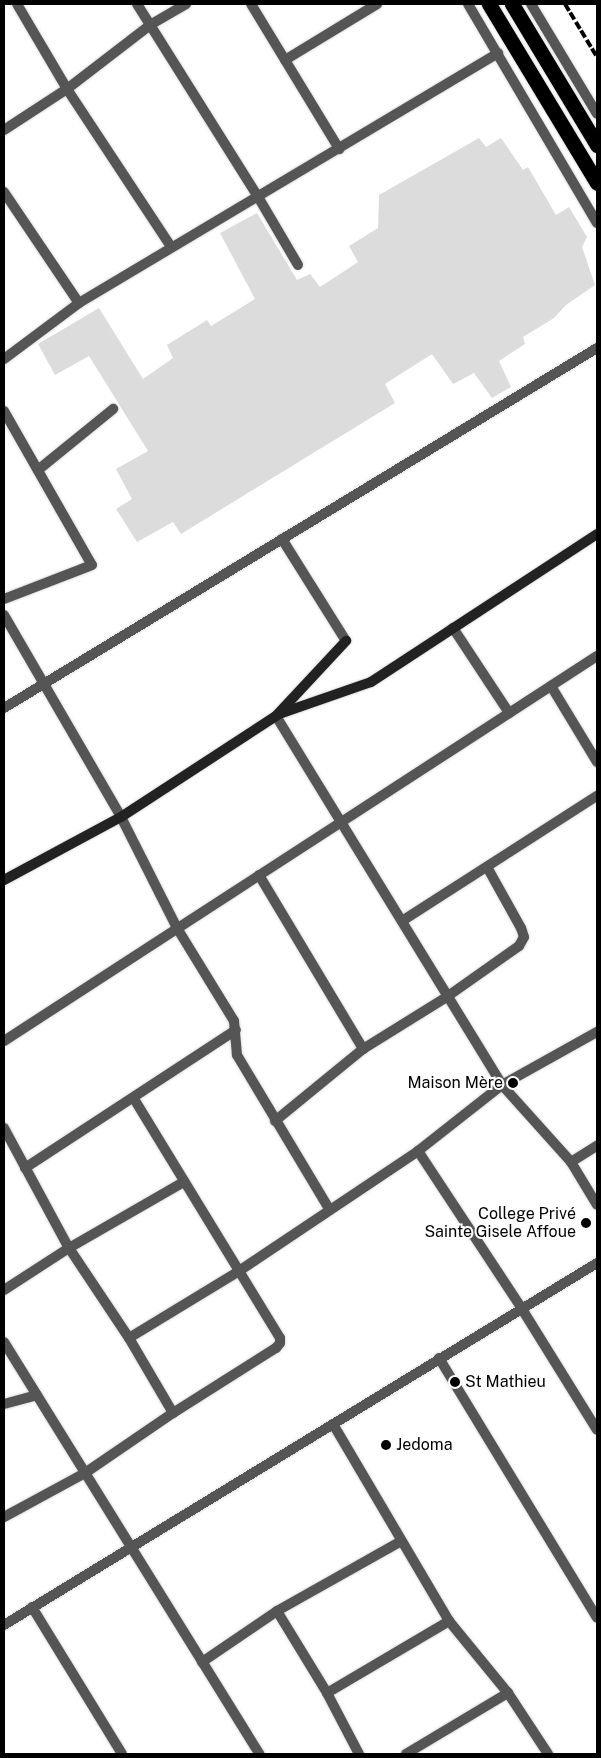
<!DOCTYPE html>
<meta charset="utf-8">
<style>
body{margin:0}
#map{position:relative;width:601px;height:1758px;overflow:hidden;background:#fff;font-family:"Public Sans",sans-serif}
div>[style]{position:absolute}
.green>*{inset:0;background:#dcdcdc}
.roads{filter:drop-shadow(0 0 1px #dbdbdb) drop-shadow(0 0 1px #dbdbdb)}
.street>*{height:10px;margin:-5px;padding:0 5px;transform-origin:5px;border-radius:5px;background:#555}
.secondary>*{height:10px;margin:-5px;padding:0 5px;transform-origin:5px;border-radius:5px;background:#222}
.highway>*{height:15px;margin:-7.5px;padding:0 7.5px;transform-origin:7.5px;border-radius:7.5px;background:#000}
.rail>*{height:4px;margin-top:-2px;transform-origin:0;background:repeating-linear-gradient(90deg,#000 0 8px,transparent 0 10.5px)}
.dots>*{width:14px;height:14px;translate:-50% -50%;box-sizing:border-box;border:2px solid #fff;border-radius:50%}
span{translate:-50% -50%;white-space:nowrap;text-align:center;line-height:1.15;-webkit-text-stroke:4px #fff;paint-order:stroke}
.poi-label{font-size:16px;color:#000}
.right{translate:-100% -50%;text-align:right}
.left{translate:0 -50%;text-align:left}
.frame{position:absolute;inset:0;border:5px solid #000;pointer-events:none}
</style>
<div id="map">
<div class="green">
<div style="clip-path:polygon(479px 138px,486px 147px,501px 138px,523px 170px,528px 167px,556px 215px,569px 207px,587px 237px,582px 247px,595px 285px,566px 305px,554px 318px,523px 337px,525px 344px,499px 361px,511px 387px,492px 398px,474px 373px,453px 384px,432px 354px,385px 384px,395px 403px,181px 534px,173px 522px,137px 542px,116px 509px,132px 499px,116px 469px,148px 451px,89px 356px,55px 375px,38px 344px,99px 308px,143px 379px,173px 358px,167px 345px,207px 320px,211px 326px,255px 299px,220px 233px,257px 213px,297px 280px,310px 274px,320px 287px,358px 262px,349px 246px,378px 228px,379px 195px)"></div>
</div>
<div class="roads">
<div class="street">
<div style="left:17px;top:4px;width:99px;rotate:59.5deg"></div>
<div style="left:67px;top:89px;width:189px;rotate:56.6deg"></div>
<div style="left:137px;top:4px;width:226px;rotate:57.9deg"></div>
<div style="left:257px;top:195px;width:81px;rotate:59.6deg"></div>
<div style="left:251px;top:4px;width:170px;rotate:58.7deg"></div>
<div style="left:468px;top:4px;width:254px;rotate:59.5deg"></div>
<div style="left:531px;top:4px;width:128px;rotate:59deg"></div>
<div style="left:285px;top:60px;width:108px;rotate:-31.3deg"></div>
<div style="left:4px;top:130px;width:75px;rotate:-33.1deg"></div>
<div style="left:67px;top:89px;width:105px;rotate:-37.6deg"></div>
<div style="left:150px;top:25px;width:42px;rotate:-30.3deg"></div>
<div style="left:4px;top:192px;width:134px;rotate:56deg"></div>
<div style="left:4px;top:359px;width:94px;rotate:-36.7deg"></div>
<div style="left:79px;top:303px;width:488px;rotate:-30.8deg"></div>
<div style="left:4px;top:411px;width:177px;rotate:60.3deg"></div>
<div style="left:92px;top:565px;width:94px;rotate:158.9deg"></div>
<div style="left:38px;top:470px;width:97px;rotate:-39.1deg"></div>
<div style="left:282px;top:539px;width:120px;rotate:57.9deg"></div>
<div style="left:4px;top:615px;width:233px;rotate:59.9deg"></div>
<div style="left:121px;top:817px;width:124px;rotate:63.2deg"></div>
<div style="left:177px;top:928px;width:109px;rotate:58.5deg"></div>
<div style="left:234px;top:1021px;width:34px;rotate:85deg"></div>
<div style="left:237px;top:1055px;width:179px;rotate:59.1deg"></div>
<div style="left:453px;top:628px;width:102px;rotate:56.6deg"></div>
<div style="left:551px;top:686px;width:89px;rotate:58.8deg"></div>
<div style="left:4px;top:708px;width:694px;rotate:-31.26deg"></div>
<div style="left:276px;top:716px;width:433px;rotate:58.5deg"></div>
<div style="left:502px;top:1085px;width:103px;rotate:48.1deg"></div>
<div style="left:571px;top:1162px;width:50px;rotate:58.8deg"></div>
<div style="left:259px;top:875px;width:203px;rotate:59.1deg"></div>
<div style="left:402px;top:921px;width:232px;rotate:-32.7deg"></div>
<div style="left:4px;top:1041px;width:707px;rotate:-32.99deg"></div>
<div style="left:275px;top:1121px;width:114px;rotate:-39.3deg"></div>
<div style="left:363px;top:1049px;width:100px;rotate:-31.9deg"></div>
<div style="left:448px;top:996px;width:87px;rotate:-35.2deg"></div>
<div style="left:519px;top:946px;width:10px;rotate:-61deg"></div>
<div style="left:524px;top:937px;width:9px;rotate:-108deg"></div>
<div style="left:521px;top:928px;width:70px;rotate:-119.1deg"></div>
<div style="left:4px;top:1128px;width:136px;rotate:61.6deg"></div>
<div style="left:69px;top:1248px;width:108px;rotate:56.3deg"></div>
<div style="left:129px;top:1338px;width:87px;rotate:59.6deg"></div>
<div style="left:418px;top:1151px;width:189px;rotate:56.6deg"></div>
<div style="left:522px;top:1309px;width:142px;rotate:58.2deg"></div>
<div style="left:571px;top:1162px;width:31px;rotate:-32deg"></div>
<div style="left:25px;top:1168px;width:252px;rotate:-33.2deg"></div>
<div style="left:4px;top:1290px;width:77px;rotate:-32.9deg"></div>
<div style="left:69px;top:1248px;width:133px;rotate:-29.9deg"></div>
<div style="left:129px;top:1338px;width:129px;rotate:-31.3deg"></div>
<div style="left:239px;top:1271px;width:216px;rotate:-33.8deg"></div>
<div style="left:418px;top:1151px;width:107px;rotate:-38.2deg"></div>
<div style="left:502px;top:1085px;width:109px;rotate:-29.2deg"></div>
<div style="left:4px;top:1342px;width:485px;rotate:58.2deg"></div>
<div style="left:439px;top:1358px;width:304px;rotate:58.7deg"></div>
<div style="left:4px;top:1404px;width:34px;rotate:-15deg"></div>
<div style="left:333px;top:1424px;width:229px;rotate:59.5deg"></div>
<div style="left:449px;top:1621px;width:93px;rotate:50.7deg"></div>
<div style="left:508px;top:1693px;width:73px;rotate:56.7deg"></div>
<div style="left:4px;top:1517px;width:92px;rotate:-28.5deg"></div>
<div style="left:85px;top:1473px;width:107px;rotate:-34.3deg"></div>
<div style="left:173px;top:1413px;width:122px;rotate:-32.3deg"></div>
<div style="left:276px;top:1348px;width:6px;rotate:-51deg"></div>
<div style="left:280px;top:1343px;width:5px;rotate:-90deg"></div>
<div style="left:280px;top:1338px;width:280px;rotate:-121.4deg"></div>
<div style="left:32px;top:1607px;width:172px;rotate:58.5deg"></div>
<div style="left:277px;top:1611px;width:96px;rotate:58.6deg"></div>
<div style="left:327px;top:1693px;width:69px;rotate:62.3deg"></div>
<div style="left:4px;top:1625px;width:695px;rotate:-31.4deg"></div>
<div style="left:202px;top:1662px;width:91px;rotate:-34.2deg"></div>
<div style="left:277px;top:1611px;width:142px;rotate:-29.4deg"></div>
<div style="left:327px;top:1693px;width:142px;rotate:-30.5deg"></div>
<div style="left:406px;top:1754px;width:119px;rotate:-30.9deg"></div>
</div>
<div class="secondary">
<div style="left:279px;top:714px;width:97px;rotate:-19.2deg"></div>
<div style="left:371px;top:682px;width:270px;rotate:-33.2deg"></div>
<div style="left:4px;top:880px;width:133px;rotate:-28.3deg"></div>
<div style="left:121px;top:817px;width:185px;rotate:-33.1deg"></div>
<div style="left:276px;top:716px;width:103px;rotate:-47deg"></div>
</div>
<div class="highway">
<div style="left:489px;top:4px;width:209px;rotate:58.9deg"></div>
<div style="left:512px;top:4px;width:165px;rotate:58.9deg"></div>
</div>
</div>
<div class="rail">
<div style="left:565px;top:4px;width:62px;rotate:58.9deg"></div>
</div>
<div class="dots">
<div style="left:513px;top:1083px;background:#000"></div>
<div style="left:586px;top:1223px;background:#000"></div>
<div style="left:455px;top:1382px;background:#000"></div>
<div style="left:386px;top:1445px;background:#000"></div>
</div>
<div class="poi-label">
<span class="right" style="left:503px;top:1083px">Maison Mère</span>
<span class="right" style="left:576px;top:1223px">College Privé<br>Sainte Gisele Affoue</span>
<span class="left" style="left:465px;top:1382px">St Mathieu</span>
<span class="left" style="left:396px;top:1445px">Jedoma</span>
</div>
<div class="frame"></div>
</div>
